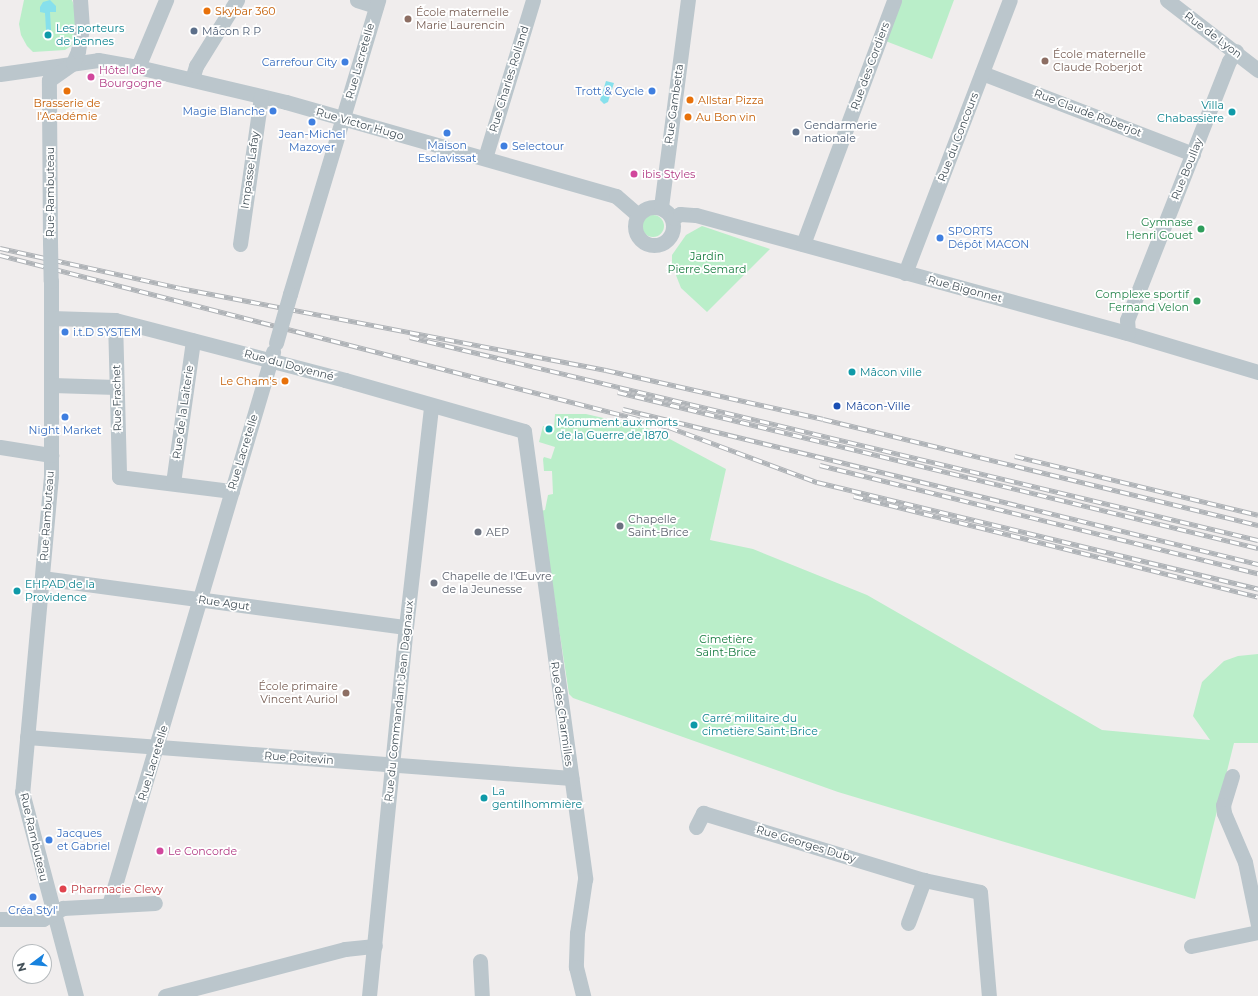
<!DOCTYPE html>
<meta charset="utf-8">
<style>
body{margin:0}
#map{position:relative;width:1258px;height:996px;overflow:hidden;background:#f0eded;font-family:Montserrat,sans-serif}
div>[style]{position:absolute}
.green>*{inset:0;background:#baeec9}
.round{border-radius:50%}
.water>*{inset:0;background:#87e0ec}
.minor>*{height:15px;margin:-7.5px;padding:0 7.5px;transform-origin:7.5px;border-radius:7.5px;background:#bbc6cc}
.minor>.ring{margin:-7.5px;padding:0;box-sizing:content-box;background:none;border:15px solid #bbc6cc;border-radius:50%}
.rail>*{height:4.5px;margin-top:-2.25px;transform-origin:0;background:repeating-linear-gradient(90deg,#fff 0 9px,#afb3b7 0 18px);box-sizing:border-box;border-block:1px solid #afb3b7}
.minor-bridge>*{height:15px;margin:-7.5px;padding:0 7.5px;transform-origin:7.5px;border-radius:7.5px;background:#bbc6cc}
.dots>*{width:11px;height:11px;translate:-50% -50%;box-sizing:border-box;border:2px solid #fff;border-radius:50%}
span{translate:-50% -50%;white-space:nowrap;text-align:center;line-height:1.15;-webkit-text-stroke:3.5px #fff;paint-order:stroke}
.food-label{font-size:11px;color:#c56008}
.left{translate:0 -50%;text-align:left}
.right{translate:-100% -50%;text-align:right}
.education-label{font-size:11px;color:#785e54}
.culture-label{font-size:11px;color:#0d838f}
.service-label{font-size:11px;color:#4e5e75}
.street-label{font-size:11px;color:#45525a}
.shop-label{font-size:11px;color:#366cbe}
.hotel-label{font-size:11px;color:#b23c85}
.leisure-label{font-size:11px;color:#27864d}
.park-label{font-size:11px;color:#167b3f}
.transit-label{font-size:11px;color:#164399}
.worship-label{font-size:11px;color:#5b616d}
.health-label{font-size:11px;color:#be3a42}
.north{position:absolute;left:12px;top:944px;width:40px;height:40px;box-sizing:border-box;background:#fff;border:1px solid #b5babd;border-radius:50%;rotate:254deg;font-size:11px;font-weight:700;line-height:16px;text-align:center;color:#45525a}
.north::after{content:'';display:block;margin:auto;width:14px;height:18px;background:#1882de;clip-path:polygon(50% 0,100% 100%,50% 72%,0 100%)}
</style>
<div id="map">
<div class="green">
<div style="clip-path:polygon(24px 0,72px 0,76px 11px,74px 40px,71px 46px,65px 50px,33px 52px,27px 46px,21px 35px,19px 24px)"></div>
<div style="clip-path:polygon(898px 0,954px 0,932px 59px,883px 40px)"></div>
<div class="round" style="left:642px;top:215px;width:22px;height:22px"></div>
<div style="clip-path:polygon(702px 226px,770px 249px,707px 312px,681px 288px,672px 265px,672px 255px,686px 235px)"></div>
<div style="clip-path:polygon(555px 414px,586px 414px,651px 429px,726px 469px,710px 540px,753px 549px,867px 595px,1102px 730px,1210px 740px,1193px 716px,1202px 682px,1224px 661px,1238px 656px,1258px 654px,1258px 743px,1234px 743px,1195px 899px,838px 792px,573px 698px,569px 694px,541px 511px,545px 510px,548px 495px,553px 494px,552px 471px,544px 471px,543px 459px,544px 457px,551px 459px,555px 447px,539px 442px,543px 426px,554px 428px)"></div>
</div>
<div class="water">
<div style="clip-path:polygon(50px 0,56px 6px,56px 12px,50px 12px,51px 30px,46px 30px,45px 13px,40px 12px,40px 7px,43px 2px)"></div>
<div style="clip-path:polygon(606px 81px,614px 83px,608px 102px,604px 104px,600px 100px)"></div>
</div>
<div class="minor">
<div style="left:357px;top:0;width:20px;rotate:18deg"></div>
<div style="left:1167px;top:0;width:115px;rotate:37.6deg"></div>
<div style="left:138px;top:67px;width:73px;rotate:-67.3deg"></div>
<div style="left:982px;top:73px;width:226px;rotate:21deg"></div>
<div style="left:0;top:74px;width:99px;rotate:-8.1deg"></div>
<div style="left:98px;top:60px;width:41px;rotate:9.9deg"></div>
<div style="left:138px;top:67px;width:152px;rotate:13.3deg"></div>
<div style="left:286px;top:102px;width:343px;rotate:15.9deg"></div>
<div style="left:616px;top:196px;width:29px;rotate:41deg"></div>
<div style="left:192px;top:79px;width:14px;rotate:-73deg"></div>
<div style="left:196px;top:66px;width:78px;rotate:-58.2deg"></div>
<div style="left:485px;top:158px;width:165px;rotate:-73.1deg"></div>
<div class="ring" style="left:635px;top:207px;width:23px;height:23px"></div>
<div style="left:661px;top:207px;width:209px;rotate:-82.6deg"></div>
<div style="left:673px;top:218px;width:8px;rotate:-30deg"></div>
<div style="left:680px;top:214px;width:16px;rotate:4deg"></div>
<div style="left:696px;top:215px;width:444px;rotate:15.3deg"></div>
<div style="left:1124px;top:332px;width:140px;rotate:16.6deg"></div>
<div style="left:50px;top:242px;width:162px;rotate:-90.4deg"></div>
<div style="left:49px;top:80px;width:29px;rotate:-35deg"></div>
<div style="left:73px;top:63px;width:13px;rotate:-67deg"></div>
<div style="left:78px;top:51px;width:23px;rotate:-80deg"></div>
<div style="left:82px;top:28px;width:28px;rotate:-94deg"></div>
<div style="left:240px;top:244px;width:149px;rotate:-81.9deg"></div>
<div style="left:803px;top:244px;width:260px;rotate:-69.5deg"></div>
<div style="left:905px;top:273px;width:292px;rotate:-69deg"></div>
<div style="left:51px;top:281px;width:195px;rotate:90deg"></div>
<div style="left:51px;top:476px;width:317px;rotate:95.2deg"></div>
<div style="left:22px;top:792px;width:211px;rotate:75.2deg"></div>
<div style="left:290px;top:294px;width:307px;rotate:-73.3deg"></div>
<div style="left:51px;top:318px;width:64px;rotate:1.8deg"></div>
<div style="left:115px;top:320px;width:238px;rotate:14.6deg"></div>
<div style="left:345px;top:380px;width:186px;rotate:15.9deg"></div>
<div style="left:524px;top:431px;width:452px;rotate:82.2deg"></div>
<div style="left:585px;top:879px;width:55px;rotate:98.4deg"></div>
<div style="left:577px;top:933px;width:34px;rotate:92deg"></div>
<div style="left:576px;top:967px;width:30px;rotate:76deg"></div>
<div style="left:115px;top:320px;width:157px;rotate:88.5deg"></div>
<div style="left:119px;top:477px;width:114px;rotate:7.1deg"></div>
<div style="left:1128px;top:333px;width:13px;rotate:-94deg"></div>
<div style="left:1127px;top:320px;width:278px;rotate:-68.5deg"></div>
<div style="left:1229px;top:61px;width:12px;rotate:-55deg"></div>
<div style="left:52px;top:385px;width:64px;rotate:1.8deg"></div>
<div style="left:0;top:447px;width:52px;rotate:8.9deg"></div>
<div style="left:173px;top:483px;width:144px;rotate:-82deg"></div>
<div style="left:42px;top:578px;width:367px;rotate:7.7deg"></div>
<div style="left:27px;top:737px;width:546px;rotate:4.31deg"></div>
<div style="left:1232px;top:776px;width:30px;rotate:107deg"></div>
<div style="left:1223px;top:805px;width:8px;rotate:83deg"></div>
<div style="left:1224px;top:813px;width:53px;rotate:66.8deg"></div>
<div style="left:1245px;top:862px;width:64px;rotate:78.3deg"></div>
<div style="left:696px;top:827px;width:16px;rotate:-63deg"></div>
<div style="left:703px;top:813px;width:231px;rotate:16.9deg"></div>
<div style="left:924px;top:880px;width:57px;rotate:12.1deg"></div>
<div style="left:980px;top:892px;width:104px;rotate:85.1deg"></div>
<div style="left:109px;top:905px;width:577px;rotate:-73.48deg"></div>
<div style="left:0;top:919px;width:43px"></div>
<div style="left:43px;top:919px;width:23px;rotate:-29deg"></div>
<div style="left:63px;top:908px;width:92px;rotate:-3.1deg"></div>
<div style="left:908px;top:923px;width:46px;rotate:-69.6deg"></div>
<div style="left:1191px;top:946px;width:68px;rotate:-11.8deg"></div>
<div style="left:480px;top:961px;width:35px;rotate:87deg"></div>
<div style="left:165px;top:996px;width:186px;rotate:-14.6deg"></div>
<div style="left:345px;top:949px;width:30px;rotate:-6deg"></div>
<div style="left:369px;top:996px;width:371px;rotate:-84.3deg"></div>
<div style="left:406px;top:627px;width:222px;rotate:-83.5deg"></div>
</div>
<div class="rail">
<div style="left:0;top:248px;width:184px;rotate:12.5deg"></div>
<div style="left:180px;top:288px;width:434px;rotate:10.9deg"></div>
<div style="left:606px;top:370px;width:222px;rotate:12.7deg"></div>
<div style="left:823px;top:419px;width:448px;rotate:13.7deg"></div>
<div style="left:0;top:255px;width:691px;rotate:14.42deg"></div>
<div style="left:669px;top:427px;width:158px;rotate:20.4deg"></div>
<div style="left:817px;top:482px;width:454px;rotate:13.6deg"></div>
<div style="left:410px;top:337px;width:872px;rotate:13.46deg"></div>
<div style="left:618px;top:392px;width:659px;rotate:13.7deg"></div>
<div style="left:623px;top:409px;width:654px;rotate:13.72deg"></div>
<div style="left:1015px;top:456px;width:250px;rotate:13.6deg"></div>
<div style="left:820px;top:465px;width:451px;rotate:13.9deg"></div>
<div style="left:854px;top:496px;width:416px;rotate:14deg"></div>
</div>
<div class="minor-bridge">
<div style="left:50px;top:242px;width:39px;rotate:89deg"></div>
<div style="left:276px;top:343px;width:51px;rotate:-74.1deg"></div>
</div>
<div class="dots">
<div style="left:207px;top:11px;background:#e8710a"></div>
<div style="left:408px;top:19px;background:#8d6e63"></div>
<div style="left:194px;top:31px;background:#5c6f8a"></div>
<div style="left:48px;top:35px;background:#0f9aa8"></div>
<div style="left:1045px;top:61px;background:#8d6e63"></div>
<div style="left:345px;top:62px;background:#3f7fe0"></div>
<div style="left:91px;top:77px;background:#d1479c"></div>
<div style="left:67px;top:91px;background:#e8710a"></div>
<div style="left:652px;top:91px;background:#3f7fe0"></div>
<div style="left:690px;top:100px;background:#e8710a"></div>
<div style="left:273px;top:111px;background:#3f7fe0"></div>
<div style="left:1232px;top:112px;background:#0f9aa8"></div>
<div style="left:688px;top:117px;background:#e8710a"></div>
<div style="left:312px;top:122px;background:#3f7fe0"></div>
<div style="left:796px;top:132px;background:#5c6f8a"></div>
<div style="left:447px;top:133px;background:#3f7fe0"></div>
<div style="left:504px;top:146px;background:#3f7fe0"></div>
<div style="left:634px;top:174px;background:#d1479c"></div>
<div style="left:1201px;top:229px;background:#2e9e5b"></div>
<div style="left:940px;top:238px;background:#3f7fe0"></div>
<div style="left:1197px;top:301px;background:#2e9e5b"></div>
<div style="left:65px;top:332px;background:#3f7fe0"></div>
<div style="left:852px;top:372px;background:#0f9aa8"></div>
<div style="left:285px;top:381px;background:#e8710a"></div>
<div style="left:837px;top:406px;background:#1a4fb4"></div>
<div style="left:65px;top:417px;background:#3f7fe0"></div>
<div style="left:549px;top:429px;background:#0f9aa8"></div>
<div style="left:620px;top:526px;background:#6b7280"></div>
<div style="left:478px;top:532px;background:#6b7280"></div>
<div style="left:434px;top:583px;background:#6b7280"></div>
<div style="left:17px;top:591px;background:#0f9aa8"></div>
<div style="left:346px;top:693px;background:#8d6e63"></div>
<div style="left:694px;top:725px;background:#0f9aa8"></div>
<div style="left:484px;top:798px;background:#0f9aa8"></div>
<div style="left:49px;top:840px;background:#3f7fe0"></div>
<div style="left:160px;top:851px;background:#d1479c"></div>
<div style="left:63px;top:889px;background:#e0444e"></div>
<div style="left:33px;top:897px;background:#3f7fe0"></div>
</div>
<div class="food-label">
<span class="left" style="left:215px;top:11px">Skybar 360</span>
<span class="left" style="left:698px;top:100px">Allstar Pizza</span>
<span style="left:67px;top:110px">Brasserie de<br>l'Académie</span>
<span class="left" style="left:696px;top:117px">Au Bon vin</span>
<span class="right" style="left:277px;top:381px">Le Cham's</span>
</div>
<div class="education-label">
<span class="left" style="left:416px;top:19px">École maternelle<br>Marie Laurencin</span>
<span class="left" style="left:1053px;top:61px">École maternelle<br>Claude Roberjot</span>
<span class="right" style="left:338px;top:693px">École primaire<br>Vincent Auriol</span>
</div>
<div class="culture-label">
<span class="left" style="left:56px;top:35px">Les porteurs<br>de bennes</span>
<span class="right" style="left:1224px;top:112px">Villa<br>Chabassière</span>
<span class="left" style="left:860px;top:372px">Mâcon ville</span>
<span class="left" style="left:557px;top:429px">Monument aux morts<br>de la Guerre de 1870</span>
<span class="left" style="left:25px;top:591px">EHPAD de la<br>Providence</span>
<span class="left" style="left:702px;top:725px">Carré militaire du<br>cimetière Saint-Brice</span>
<span class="left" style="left:492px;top:798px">La<br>gentilhommière</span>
</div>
<div class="service-label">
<span class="left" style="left:202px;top:31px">Mâcon R P</span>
<span class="left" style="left:804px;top:132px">Gendarmerie<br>nationale</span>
</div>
<div class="street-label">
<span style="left:1213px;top:35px;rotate:37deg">Rue de Lyon</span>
<span style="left:360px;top:61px;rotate:-74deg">Rue Lacretelle</span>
<span style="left:870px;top:66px;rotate:-70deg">Rue des Cordiers</span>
<span style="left:509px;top:79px;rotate:-73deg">Rue Charles Rolland</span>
<span style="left:674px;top:104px;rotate:-82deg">Rue Gambetta</span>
<span style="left:1088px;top:113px;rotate:21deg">Rue Claude Roberjot</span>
<span style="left:360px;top:124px;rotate:16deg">Rue Victor Hugo</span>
<span style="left:958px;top:137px;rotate:-69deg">Rue du Concours</span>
<span style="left:1187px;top:169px;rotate:-68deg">Rue Boullay</span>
<span style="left:250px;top:170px;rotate:-82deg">Impasse Lafay</span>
<span style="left:50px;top:192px;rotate:-90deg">Rue Rambuteau</span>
<span style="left:965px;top:289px;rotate:15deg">Rue Bigonnet</span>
<span style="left:289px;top:365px;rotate:15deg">Rue du Doyenné</span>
<span style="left:117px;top:398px;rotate:-91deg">Rue Frachet</span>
<span style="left:183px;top:412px;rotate:-82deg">Rue de la Laiterie</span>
<span style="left:243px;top:452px;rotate:-73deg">Rue Lacretelle</span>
<span style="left:47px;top:516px;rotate:-86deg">Rue Rambuteau</span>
<span style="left:224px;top:603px;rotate:8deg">Rue Agut</span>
<span style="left:399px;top:701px;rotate:-84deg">Rue du Commandant Jean Dagnaux</span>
<span style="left:562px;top:714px;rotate:82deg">Rue des Charmilles</span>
<span style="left:299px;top:758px;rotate:4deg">Rue Poitevin</span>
<span style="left:153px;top:763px;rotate:-73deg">Rue Lacretelle</span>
<span style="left:34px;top:837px;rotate:77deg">Rue Rambuteau</span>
<span style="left:806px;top:844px;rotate:17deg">Rue Georges Duby</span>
</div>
<div class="shop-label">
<span class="right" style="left:337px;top:62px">Carrefour City</span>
<span class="right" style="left:644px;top:91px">Trott &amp; Cycle</span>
<span class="right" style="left:265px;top:111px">Magie Blanche</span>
<span style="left:312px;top:141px">Jean-Michel<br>Mazoyer</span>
<span style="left:447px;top:152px">Maison<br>Esclavissat</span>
<span class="left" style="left:512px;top:146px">Selectour</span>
<span class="left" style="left:948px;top:238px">SPORTS<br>Dépôt MACON</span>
<span class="left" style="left:73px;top:332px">i.t.D SYSTEM</span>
<span style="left:65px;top:430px">Night Market</span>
<span class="left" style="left:57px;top:840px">Jacques<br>et Gabriel</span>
<span style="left:33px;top:910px">Créa Styl'</span>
</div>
<div class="hotel-label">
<span class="left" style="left:99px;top:77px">Hôtel de<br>Bourgogne</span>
<span class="left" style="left:642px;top:174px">ibis Styles</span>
<span class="left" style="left:168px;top:851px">Le Concorde</span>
</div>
<div class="leisure-label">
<span class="right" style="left:1193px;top:229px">Gymnase<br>Henri Gouet</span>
<span class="right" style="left:1189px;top:301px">Complexe sportif<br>Fernand Velon</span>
</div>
<div class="park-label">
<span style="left:707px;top:263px">Jardin<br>Pierre Semard</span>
<span style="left:726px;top:646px">Cimetière<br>Saint-Brice</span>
</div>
<div class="transit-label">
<span class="left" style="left:846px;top:406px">Mâcon-Ville</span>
</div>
<div class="worship-label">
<span class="left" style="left:628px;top:526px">Chapelle<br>Saint-Brice</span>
<span class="left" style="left:486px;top:532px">AEP</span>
<span class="left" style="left:442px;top:583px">Chapelle de l'Œuvre<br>de la Jeunesse</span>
</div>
<div class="health-label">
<span class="left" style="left:71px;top:889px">Pharmacie Clevy</span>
</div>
<div class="north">N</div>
</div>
